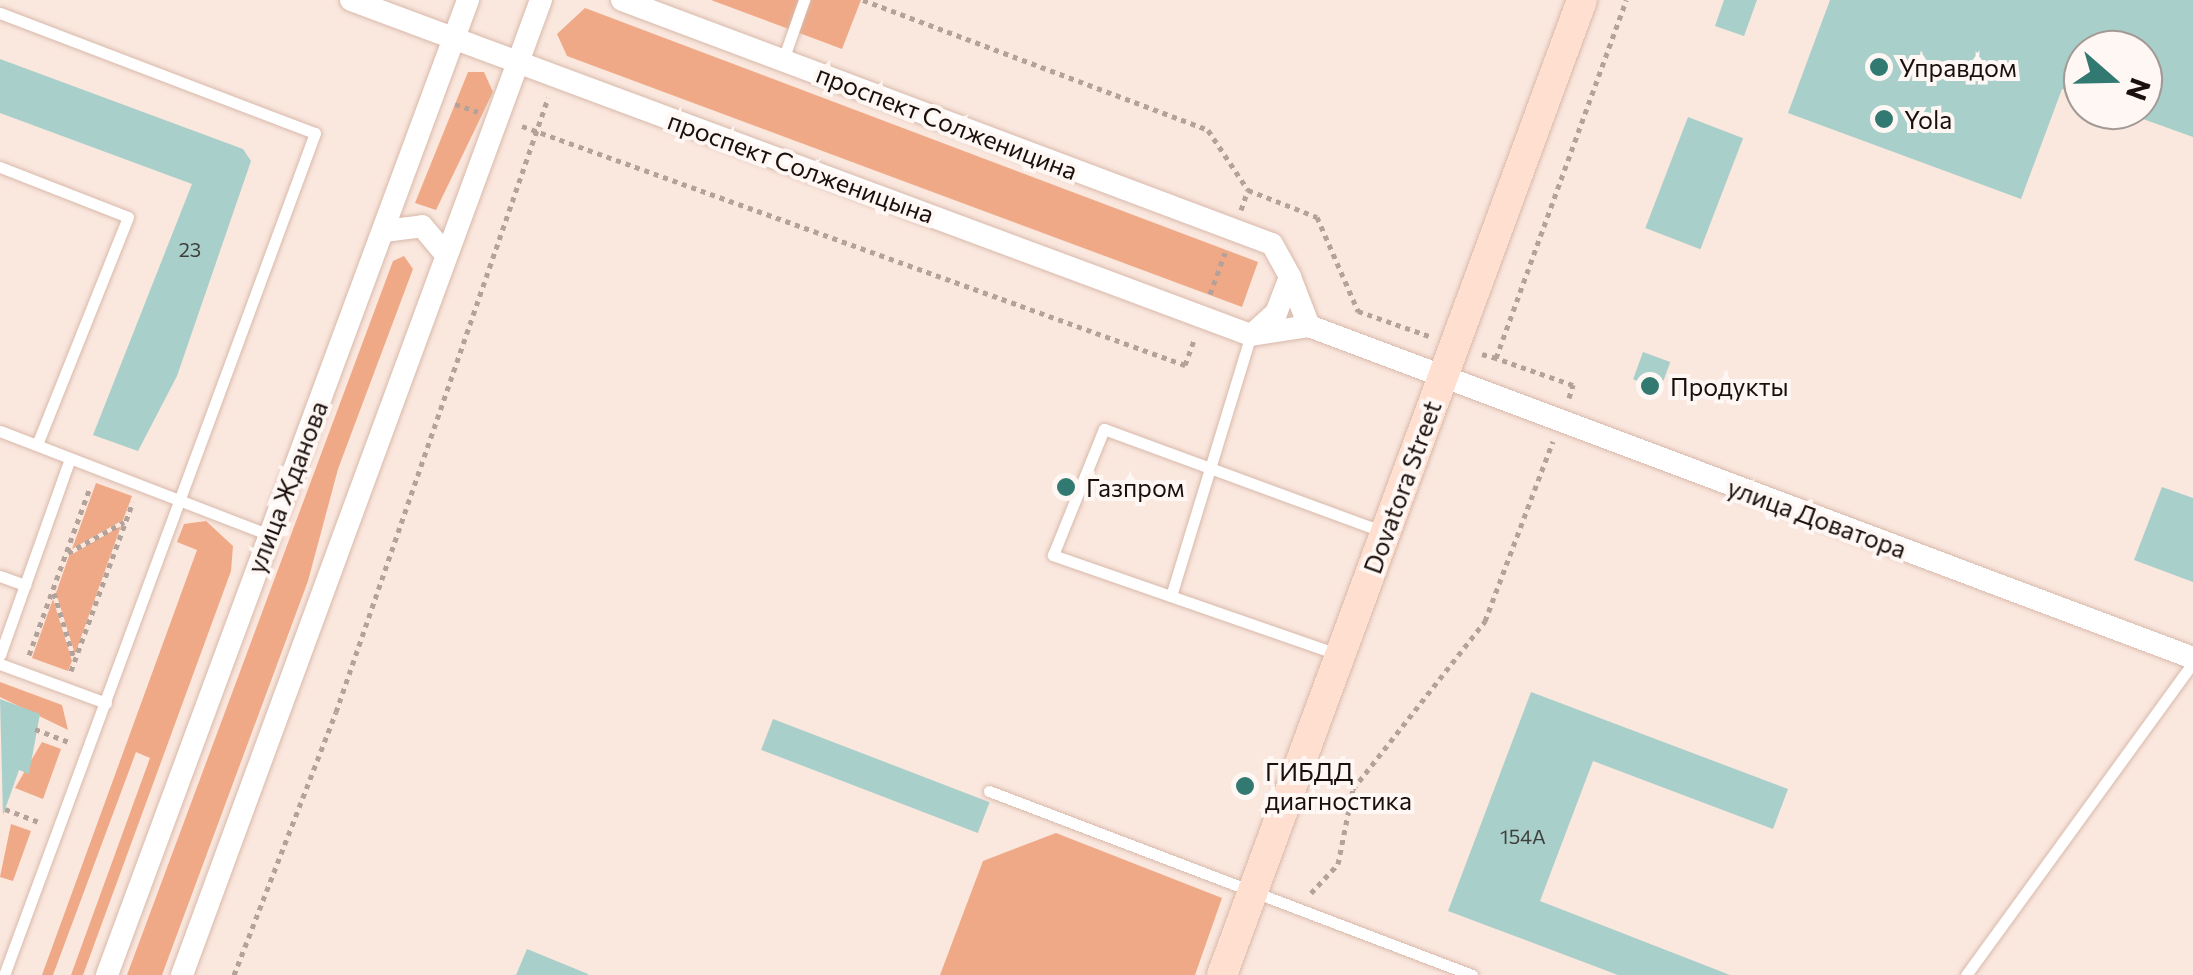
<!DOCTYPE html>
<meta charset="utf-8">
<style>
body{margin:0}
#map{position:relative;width:2193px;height:975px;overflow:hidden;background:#fae7de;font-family:Commissioner,sans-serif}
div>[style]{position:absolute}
.green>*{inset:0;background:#efa987}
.building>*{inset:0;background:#a9cfca;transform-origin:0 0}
.path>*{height:5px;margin-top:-2.5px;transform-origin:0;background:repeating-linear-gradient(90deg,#b2a29a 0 5px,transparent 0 10px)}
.roads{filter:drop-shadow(0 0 2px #d8b9aa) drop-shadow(0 0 2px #d8b9aa)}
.lane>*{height:11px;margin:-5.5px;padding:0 5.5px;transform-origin:5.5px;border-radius:5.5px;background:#fff}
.street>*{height:22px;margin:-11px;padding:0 11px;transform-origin:11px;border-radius:11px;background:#fff}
.secondary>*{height:30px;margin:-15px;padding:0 15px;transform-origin:15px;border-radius:15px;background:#ffdfcf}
.dots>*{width:28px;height:28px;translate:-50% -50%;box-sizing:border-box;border:5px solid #fef7f4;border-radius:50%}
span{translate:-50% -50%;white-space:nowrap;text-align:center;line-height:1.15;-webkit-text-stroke:8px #fef7f4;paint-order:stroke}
.number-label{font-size:20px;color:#3e3f3a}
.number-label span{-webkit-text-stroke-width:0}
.poi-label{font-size:25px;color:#1a0f0a}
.left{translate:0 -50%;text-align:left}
.street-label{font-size:25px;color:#1a0f0a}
.north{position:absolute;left:2063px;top:30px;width:100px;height:100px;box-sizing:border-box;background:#fef7f4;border:2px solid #a39a96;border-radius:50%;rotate:110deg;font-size:28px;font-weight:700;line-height:40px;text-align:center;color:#1a0f0a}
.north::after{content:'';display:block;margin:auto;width:35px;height:45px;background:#327972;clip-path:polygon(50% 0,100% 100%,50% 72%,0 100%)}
</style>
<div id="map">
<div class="green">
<div style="clip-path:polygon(711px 0,861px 0,842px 49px)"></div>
<div style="clip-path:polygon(585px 8px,1258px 262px,1242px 307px,567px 56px,557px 34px)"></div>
<div style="clip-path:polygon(468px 72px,484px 72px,493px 92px,436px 210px,415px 203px)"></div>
<div style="clip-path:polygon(404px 256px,413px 269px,338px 469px,308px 581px,162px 975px,127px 975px,393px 261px)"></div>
<div style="clip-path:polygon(96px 483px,132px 496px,123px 520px,72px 549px)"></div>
<div style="clip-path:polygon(206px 521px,233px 546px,231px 571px,83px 975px,71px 975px,150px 758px,136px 752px,53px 975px,42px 975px,197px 550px,177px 542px,184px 524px)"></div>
<div style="clip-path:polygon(121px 526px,75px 654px,56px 593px,69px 556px)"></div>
<div style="clip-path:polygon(53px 599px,72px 661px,68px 671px,32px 658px)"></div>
<div style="clip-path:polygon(0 682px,62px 705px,68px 730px,0 697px)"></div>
<div style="clip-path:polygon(42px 742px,61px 749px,43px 799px,15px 788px)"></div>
<div style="clip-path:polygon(11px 824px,31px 831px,13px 881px,0 877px)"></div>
<div style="clip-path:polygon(1056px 833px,1222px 898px,1195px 975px,940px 975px,983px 861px)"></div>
</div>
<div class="building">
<div style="clip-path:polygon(1724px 0,1757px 0,1744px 36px,1715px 26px)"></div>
<div style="clip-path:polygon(1830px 0,2193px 0,2193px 137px,2143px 119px,2143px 50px,2083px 50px,2083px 96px,2062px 89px,2021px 199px,1788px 113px)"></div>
<div style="clip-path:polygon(0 59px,243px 149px,251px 161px,177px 376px,138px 451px,93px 435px,192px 184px,0 113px)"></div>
<div style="left:1688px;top:117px;width:59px;height:119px;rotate:21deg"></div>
<div style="left:1643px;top:352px;width:29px;height:29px;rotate:20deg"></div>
<div style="clip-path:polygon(2162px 487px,2193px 498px,2193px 582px,2134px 560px)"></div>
<div style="clip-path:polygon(1531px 692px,1788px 789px,1773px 829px,1593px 761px,1540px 901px,1730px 975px,1618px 975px,1448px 911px)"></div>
<div style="clip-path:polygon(0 699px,40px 714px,29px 774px,19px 770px,3px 815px)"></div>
<div style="left:773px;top:719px;width:232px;height:33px;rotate:21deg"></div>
<div style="clip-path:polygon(527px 949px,588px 974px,588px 975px,516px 975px)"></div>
</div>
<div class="path">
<div style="left:863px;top:0;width:369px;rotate:20.6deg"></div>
<div style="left:1208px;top:130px;width:72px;rotate:56.3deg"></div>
<div style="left:455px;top:104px;width:24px;rotate:19deg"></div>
<div style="left:522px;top:126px;width:705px;rotate:19.82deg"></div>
<div style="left:1185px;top:365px;width:29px;rotate:-70deg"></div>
<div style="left:1241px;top:210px;width:21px;rotate:-71deg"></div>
<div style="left:1248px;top:190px;width:74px;rotate:21.4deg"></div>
<div style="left:1317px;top:217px;width:103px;rotate:66.4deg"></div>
<div style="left:1358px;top:311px;width:75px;rotate:19.4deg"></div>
<div style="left:1210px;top:294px;width:44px;rotate:-69.9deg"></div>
<div style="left:1482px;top:354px;width:15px;rotate:16deg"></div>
<div style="left:1569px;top:398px;width:14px;rotate:-73deg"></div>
<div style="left:1573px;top:385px;width:82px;rotate:-160.7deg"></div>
<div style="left:1496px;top:358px;width:381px;rotate:-70deg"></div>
<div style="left:68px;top:553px;width:64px;rotate:-29deg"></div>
<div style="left:54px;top:593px;width:69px;rotate:73.1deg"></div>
<div style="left:29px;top:655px;width:179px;rotate:-70deg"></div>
<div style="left:71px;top:671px;width:180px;rotate:-69.9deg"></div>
<div style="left:35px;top:729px;width:36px;rotate:21deg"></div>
<div style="left:5px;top:809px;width:36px;rotate:21deg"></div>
<div style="left:1311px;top:893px;width:40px;rotate:-47deg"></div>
<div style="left:1338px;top:864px;width:76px;rotate:-78.7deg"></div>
<div style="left:1353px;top:789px;width:214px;rotate:-51.8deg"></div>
<div style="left:1485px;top:621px;width:192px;rotate:-69.3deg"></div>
<div style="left:234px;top:975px;width:282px;rotate:-68.8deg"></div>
<div style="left:336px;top:712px;width:650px;rotate:-70.95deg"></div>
</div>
<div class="roads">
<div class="lane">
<div style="left:0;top:13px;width:337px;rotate:20.9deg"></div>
<div style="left:315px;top:133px;width:898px;rotate:110.27deg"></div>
<div style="left:783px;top:60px;width:64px;rotate:-70.7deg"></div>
<div style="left:0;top:167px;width:137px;rotate:21.3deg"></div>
<div style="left:128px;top:217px;width:245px;rotate:111.8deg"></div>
<div style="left:0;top:431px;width:288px;rotate:21.1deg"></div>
<div style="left:0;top:576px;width:27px;rotate:20deg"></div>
<div style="left:1171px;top:596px;width:273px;rotate:-73deg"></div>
<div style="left:1337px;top:654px;width:301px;rotate:-160.8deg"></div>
<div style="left:1053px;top:555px;width:136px;rotate:-68deg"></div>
<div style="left:1104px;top:429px;width:295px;rotate:20.2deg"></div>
<div style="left:0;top:655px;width:203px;rotate:-70.4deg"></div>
<div style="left:0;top:664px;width:113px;rotate:20.2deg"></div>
<div style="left:989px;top:791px;width:517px;rotate:20.85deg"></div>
<div style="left:1966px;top:975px;width:387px;rotate:-54deg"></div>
</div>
<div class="street">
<div style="left:351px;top:0;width:960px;rotate:20.42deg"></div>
<div style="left:1251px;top:335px;width:59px;rotate:-8.8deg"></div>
<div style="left:622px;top:0;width:694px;rotate:20.58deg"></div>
<div style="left:1272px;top:244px;width:38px;rotate:61deg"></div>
<div style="left:1290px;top:277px;width:39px;rotate:111deg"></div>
<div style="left:1276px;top:313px;width:30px;rotate:138deg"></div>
<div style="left:384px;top:231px;width:38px;rotate:-7deg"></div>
<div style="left:422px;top:226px;width:38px;rotate:50deg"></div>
<div style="left:1290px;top:277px;width:53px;rotate:68.8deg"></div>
<div style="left:1309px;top:326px;width:944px;rotate:20.58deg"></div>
<div style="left:107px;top:975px;width:1040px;rotate:-69.68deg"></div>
<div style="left:182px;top:975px;width:1039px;rotate:-69.79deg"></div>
</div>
<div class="secondary">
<div style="left:1222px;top:975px;width:1039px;rotate:-69.73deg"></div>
</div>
</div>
<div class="dots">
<div style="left:1879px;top:67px;background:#327972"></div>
<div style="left:1884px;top:119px;background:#327972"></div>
<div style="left:1650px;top:386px;background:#327972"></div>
<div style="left:1066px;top:487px;background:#327972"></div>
<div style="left:1245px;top:786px;background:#327972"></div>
</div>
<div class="number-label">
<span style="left:190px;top:249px">23</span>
<span style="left:1523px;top:836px">154А</span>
</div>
<div class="poi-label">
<span class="left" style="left:1899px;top:67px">Управдом</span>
<span class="left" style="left:1904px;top:119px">Yola</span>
<span class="left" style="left:1670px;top:386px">Продукты</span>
<span class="left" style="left:1086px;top:487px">Газпром</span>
<span class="left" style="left:1265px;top:786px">ГИБДД<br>диагностика</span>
</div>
<div class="street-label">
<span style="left:947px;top:122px;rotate:21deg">проспект Солженицина</span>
<span style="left:801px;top:167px;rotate:20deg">проспект Солженицына</span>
<span style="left:287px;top:487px;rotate:-69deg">улица Жданова</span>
<span style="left:1402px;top:487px;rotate:-70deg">Dovatora Street</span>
<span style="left:1817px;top:518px;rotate:20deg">улица Доватора</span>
</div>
<div class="north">N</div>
</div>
